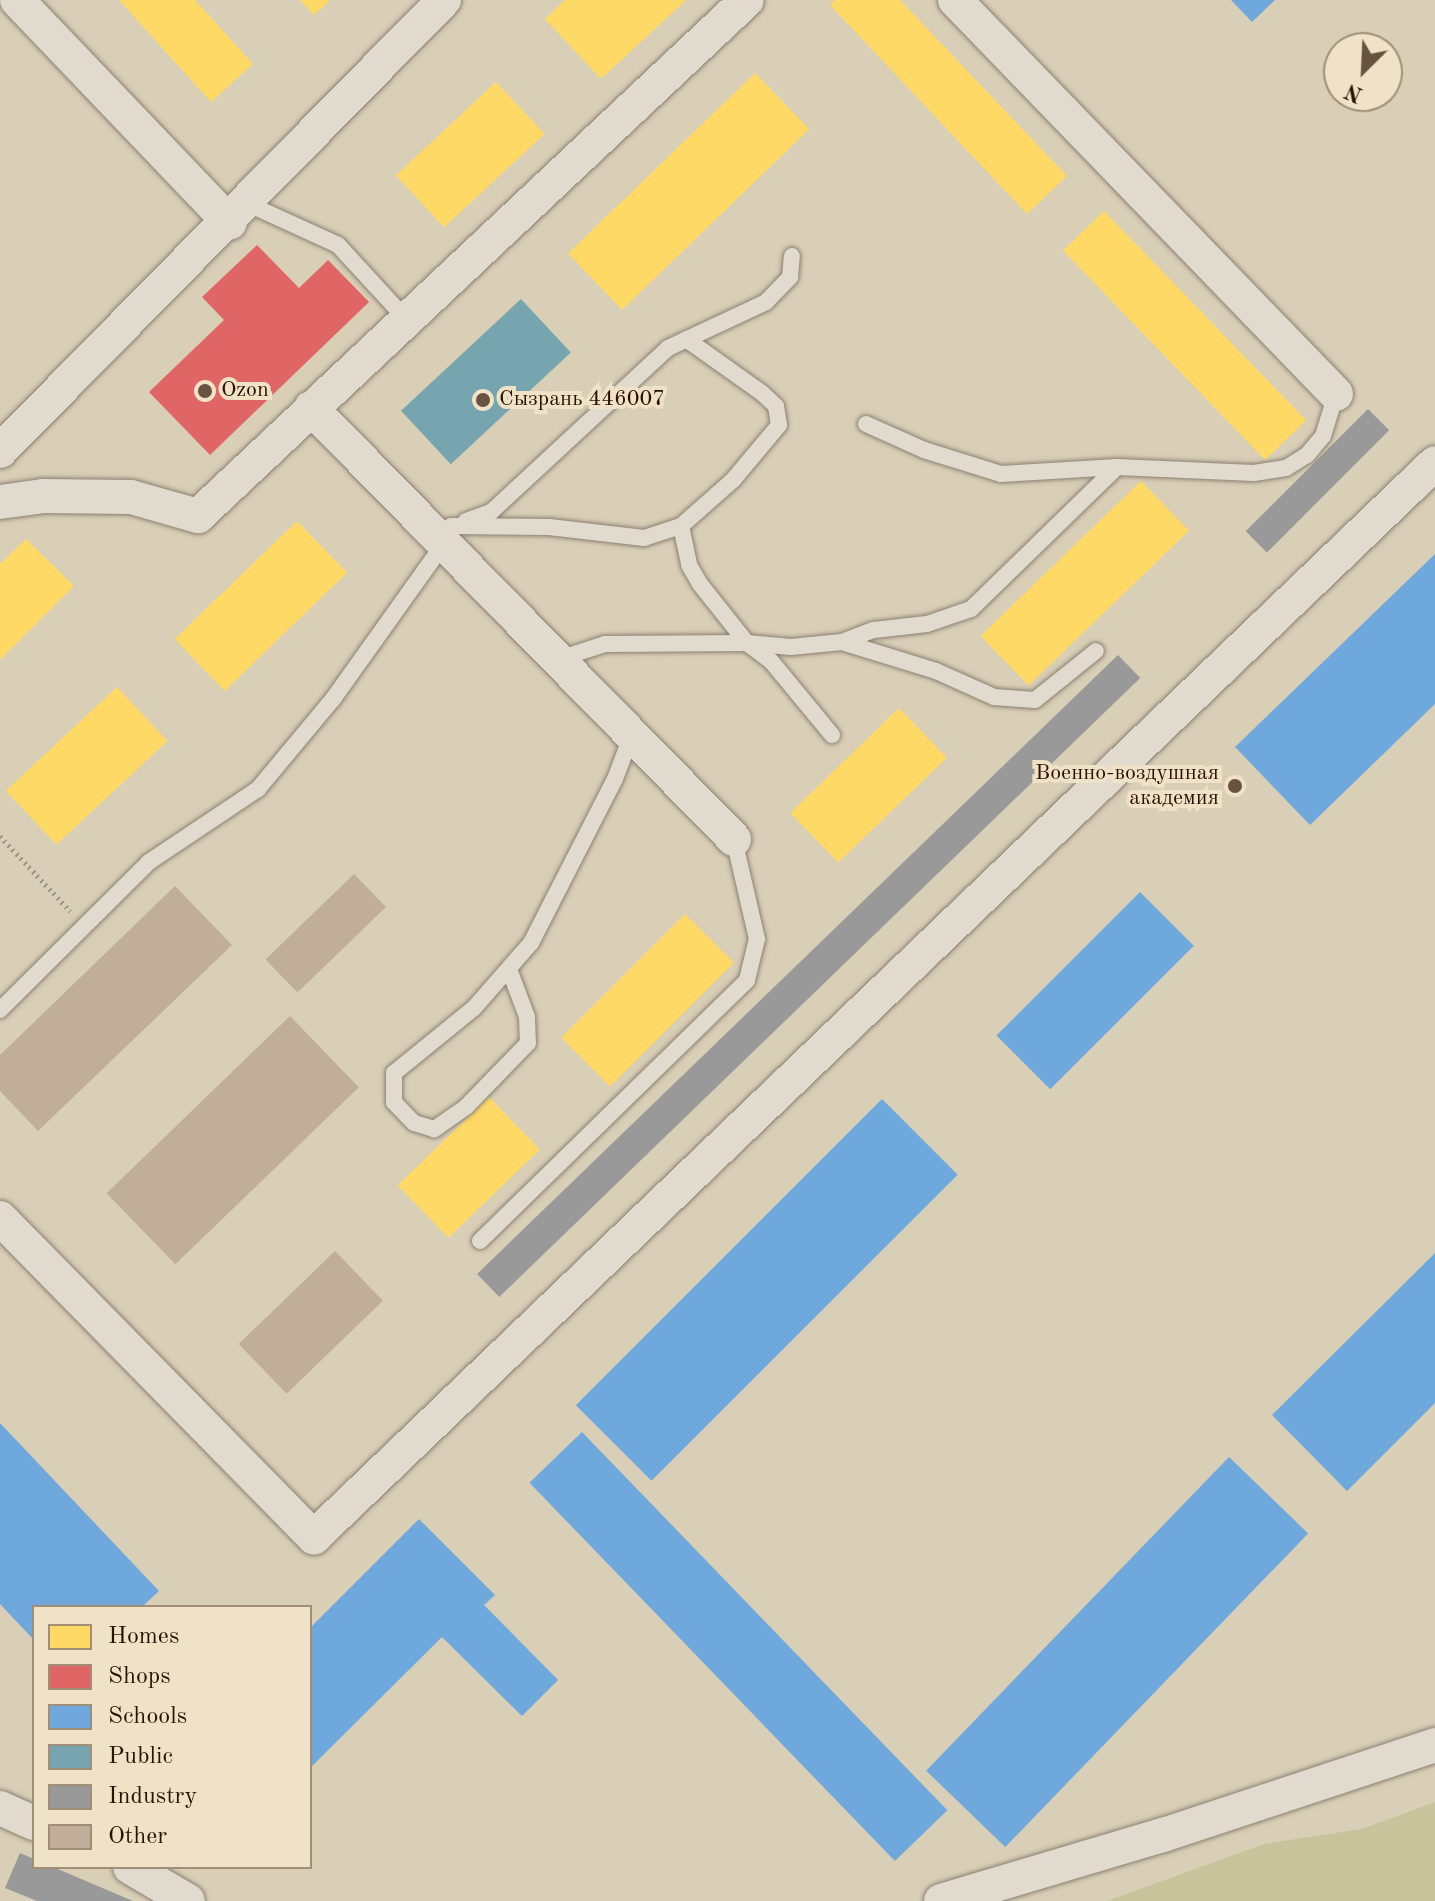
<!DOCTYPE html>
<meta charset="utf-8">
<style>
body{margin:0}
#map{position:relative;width:1435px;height:1901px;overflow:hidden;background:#d9ceb6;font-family:"Old Standard TT",serif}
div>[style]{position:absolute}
.green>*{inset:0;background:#c7c49b}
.homes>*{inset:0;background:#ffd966;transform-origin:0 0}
.shops>*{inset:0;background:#e06666}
.schools>*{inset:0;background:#6fa8dc;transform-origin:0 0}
.public>*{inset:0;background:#76a5af;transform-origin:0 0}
.industry>*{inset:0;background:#999;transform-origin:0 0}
.building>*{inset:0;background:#c0ae9b;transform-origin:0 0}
.path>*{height:5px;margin-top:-2.5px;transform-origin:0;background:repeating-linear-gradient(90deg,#9e978c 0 2px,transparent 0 6px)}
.roads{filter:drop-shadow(0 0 2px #8b8172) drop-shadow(0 0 2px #8b8172)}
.lane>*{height:16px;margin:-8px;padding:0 8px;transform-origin:8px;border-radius:8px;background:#e1dbcf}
.street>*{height:34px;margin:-17px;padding:0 17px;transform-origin:17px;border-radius:17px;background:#e1dbcf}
.dots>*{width:22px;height:22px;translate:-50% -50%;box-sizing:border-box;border:4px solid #efe2c6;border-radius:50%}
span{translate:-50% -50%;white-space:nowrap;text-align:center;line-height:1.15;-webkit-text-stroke:8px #efe2c6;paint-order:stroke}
.poi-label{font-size:22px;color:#2b1101}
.left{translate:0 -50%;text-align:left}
.right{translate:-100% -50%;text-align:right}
.legend{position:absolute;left:32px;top:1605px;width:280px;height:264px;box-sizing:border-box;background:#efe2c6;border:2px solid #a18e77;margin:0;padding:10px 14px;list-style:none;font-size:24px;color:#2b1101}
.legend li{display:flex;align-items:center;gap:16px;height:40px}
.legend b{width:40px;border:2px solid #a18e77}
.north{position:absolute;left:1323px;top:32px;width:80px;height:80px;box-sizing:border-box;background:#efe2c6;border:2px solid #a18e77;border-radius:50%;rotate:204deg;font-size:22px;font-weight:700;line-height:32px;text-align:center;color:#2b1101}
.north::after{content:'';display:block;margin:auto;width:28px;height:36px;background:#685340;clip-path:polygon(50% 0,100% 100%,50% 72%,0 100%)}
</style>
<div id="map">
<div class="green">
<div style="clip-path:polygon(1435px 1802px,1435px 1901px,1107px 1901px,1264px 1844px,1362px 1829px)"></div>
</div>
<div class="homes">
<div style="clip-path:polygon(119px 0,195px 0,253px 64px,211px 102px)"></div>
<div style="clip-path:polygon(300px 0,330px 0,314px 15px)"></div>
<div style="clip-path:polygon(565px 0,686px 0,601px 79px,545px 19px)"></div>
<div style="clip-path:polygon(835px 0,900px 0,1067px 176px,1027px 214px,830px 5px)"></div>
<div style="left:755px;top:73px;width:78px;height:260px;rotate:46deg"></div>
<div style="left:496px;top:82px;width:71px;height:137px;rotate:47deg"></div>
<div style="left:1104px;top:211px;width:291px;height:57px;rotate:46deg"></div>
<div style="left:1141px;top:481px;width:69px;height:223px;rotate:46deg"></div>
<div style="left:297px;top:521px;width:72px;height:170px;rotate:46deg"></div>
<div style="clip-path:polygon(26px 539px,74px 586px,0 660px,0 564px)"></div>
<div style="left:117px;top:687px;width:74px;height:152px;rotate:47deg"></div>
<div style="left:899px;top:708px;width:69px;height:151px;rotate:46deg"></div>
<div style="left:685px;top:914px;width:69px;height:175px;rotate:45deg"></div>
<div style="left:489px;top:1097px;width:73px;height:127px;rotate:46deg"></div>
</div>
<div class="shops">
<div style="clip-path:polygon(257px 245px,299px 288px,328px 260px,369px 302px,210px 455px,149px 392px,224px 320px,202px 297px)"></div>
</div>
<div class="schools">
<div style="clip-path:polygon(1231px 0,1275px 0,1252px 22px)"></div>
<div style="clip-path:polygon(1435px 554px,1435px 704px,1310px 825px,1235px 747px)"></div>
<div style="left:1140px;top:892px;width:76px;height:203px;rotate:45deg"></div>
<div style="left:882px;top:1099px;width:107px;height:433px;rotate:45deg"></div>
<div style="clip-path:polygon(1435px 1253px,1435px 1403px,1347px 1491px,1272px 1415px)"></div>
<div style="clip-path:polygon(0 1423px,159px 1591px,142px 1607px,34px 1607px,34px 1640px,0 1604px)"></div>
<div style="left:582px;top:1432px;width:526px;height:73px;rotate:46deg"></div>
<div style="left:1229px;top:1457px;width:110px;height:436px;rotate:44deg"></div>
<div style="clip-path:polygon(419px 1519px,495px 1595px,484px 1605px,558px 1680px,522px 1716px,442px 1637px,310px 1768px,310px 1628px)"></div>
</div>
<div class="public">
<div style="left:521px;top:299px;width:73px;height:164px;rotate:47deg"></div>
</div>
<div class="industry">
<div style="left:1368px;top:409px;width:30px;height:173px;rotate:45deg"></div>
<div style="left:1118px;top:655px;width:32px;height:891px;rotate:46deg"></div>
<div style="clip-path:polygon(20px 1853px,34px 1859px,34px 1867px,53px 1867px,133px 1901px,37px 1901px,5px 1888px)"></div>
</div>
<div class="building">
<div style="left:354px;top:874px;width:46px;height:123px;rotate:46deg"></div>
<div style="clip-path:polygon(175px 886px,232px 945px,38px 1131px,0 1091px,0 1055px)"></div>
<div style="left:290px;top:1016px;width:99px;height:255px;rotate:46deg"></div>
<div style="left:335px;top:1251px;width:69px;height:134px;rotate:46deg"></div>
</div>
<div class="path">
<div style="left:0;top:836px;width:103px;rotate:47deg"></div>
</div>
<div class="roads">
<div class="lane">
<div style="left:246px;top:203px;width:101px;rotate:24.5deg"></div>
<div style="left:338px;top:245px;width:100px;rotate:47.4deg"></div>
<div style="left:866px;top:424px;width:64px;rotate:24.1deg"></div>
<div style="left:924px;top:450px;width:81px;rotate:17.3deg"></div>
<div style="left:1001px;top:474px;width:116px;rotate:-3.5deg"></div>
<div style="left:1117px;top:467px;width:137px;rotate:2.5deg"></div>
<div style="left:1254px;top:473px;width:32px;rotate:-9deg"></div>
<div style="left:1286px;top:468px;width:25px;rotate:-32deg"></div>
<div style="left:1307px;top:455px;width:25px;rotate:-50deg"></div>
<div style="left:1323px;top:436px;width:44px;rotate:-72.8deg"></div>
<div style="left:466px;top:521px;width:27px;rotate:-20deg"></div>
<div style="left:491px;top:512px;width:241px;rotate:-42.8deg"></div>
<div style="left:668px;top:348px;width:108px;rotate:-25.1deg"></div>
<div style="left:766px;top:302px;width:35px;rotate:-46deg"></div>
<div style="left:790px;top:277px;width:21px;rotate:-85deg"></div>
<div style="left:451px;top:526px;width:98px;rotate:0.6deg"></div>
<div style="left:549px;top:527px;width:96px;rotate:6.6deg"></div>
<div style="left:644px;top:538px;width:39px;rotate:-18deg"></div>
<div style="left:681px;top:526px;width:69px;rotate:-41.5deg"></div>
<div style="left:733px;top:480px;width:72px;rotate:-50.1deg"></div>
<div style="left:779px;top:425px;width:19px;rotate:-99deg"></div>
<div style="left:776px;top:406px;width:19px;rotate:-137deg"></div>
<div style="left:762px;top:393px;width:93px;rotate:-144.6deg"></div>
<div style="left:681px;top:526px;width:40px;rotate:78deg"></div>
<div style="left:689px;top:565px;width:22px;rotate:60deg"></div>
<div style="left:700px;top:584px;width:75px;rotate:51.5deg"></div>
<div style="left:747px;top:643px;width:44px;rotate:5.2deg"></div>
<div style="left:791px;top:647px;width:51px;rotate:-5.6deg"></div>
<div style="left:842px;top:642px;width:34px;rotate:-21deg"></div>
<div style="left:874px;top:630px;width:53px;rotate:-6.5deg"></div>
<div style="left:927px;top:624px;width:46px;rotate:-18.8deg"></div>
<div style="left:971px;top:609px;width:204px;rotate:-44.2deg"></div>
<div style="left:842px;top:642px;width:98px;rotate:17.1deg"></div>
<div style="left:936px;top:671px;width:64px;rotate:24.1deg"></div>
<div style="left:994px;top:697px;width:41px;rotate:4.2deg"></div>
<div style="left:1035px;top:700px;width:78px;rotate:-38.8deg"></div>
<div style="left:559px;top:659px;width:48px;rotate:-18.1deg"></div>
<div style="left:605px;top:644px;width:142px;rotate:-0.4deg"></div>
<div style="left:747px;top:643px;width:30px;rotate:37deg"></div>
<div style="left:771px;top:661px;width:96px;rotate:50.5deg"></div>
<div style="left:509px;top:969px;width:51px;rotate:69.4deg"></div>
<div style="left:527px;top:1017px;width:26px;rotate:88deg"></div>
<div style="left:528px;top:1043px;width:89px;rotate:134.1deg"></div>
<div style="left:466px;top:1107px;width:39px;rotate:145deg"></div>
<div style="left:434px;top:1129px;width:21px;rotate:-163deg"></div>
<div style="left:414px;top:1123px;width:29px;rotate:-134deg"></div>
<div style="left:394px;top:1102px;width:29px;rotate:-90deg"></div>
<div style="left:394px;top:1073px;width:103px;rotate:-39.1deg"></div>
<div style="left:474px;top:1008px;width:86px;rotate:-48.8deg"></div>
<div style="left:531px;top:943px;width:184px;rotate:-62.9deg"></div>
<div style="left:615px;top:779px;width:48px;rotate:-69.3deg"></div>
<div style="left:0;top:1010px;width:210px;rotate:-44.8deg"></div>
<div style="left:149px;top:862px;width:131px;rotate:-33.8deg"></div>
<div style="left:258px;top:789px;width:117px;rotate:-50.2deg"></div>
<div style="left:333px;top:699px;width:193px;rotate:-54.5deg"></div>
<div style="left:480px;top:1241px;width:373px;rotate:-44.3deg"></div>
<div style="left:747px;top:980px;width:42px;rotate:-76.3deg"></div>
<div style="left:757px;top:939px;width:103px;rotate:-103deg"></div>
</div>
<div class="street">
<div style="left:17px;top:0;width:308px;rotate:46.3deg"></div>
<div style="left:955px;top:0;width:548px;rotate:45.96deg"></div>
<div style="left:311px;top:408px;width:604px;rotate:45.54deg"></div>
<div style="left:0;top:451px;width:633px;rotate:-45.45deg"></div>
<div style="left:0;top:502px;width:43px;rotate:-7.9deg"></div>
<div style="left:43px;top:496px;width:88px;rotate:0.7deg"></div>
<div style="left:131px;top:497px;width:70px;rotate:15.8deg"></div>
<div style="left:198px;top:516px;width:753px;rotate:-43.23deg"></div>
<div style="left:0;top:1218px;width:448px;rotate:45.5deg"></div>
<div style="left:314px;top:1537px;width:1552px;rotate:-43.77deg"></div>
<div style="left:0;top:1808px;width:37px;rotate:24deg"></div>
<div style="left:130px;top:1867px;width:67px;rotate:30.4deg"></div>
<div style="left:941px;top:1901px;width:232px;rotate:-16.6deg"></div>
<div style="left:1163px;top:1835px;width:287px;rotate:-18.3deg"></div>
</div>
</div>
<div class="dots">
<div style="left:205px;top:391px;background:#685340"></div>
<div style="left:483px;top:400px;background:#685340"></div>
<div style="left:1235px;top:786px;background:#685340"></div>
</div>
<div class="poi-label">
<span class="left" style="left:221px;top:391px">Ozon</span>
<span class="left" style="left:499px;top:400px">Сызрань 446007</span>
<span class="right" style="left:1219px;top:786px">Военно-воздушная<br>академия</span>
</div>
<ul class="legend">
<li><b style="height:22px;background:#ffd966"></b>Homes</li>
<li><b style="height:22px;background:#e06666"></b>Shops</li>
<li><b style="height:22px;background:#6fa8dc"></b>Schools</li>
<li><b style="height:22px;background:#76a5af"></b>Public</li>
<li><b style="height:22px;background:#999"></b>Industry</li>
<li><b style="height:22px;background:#c0ae9b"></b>Other</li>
</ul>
<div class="north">N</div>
</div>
